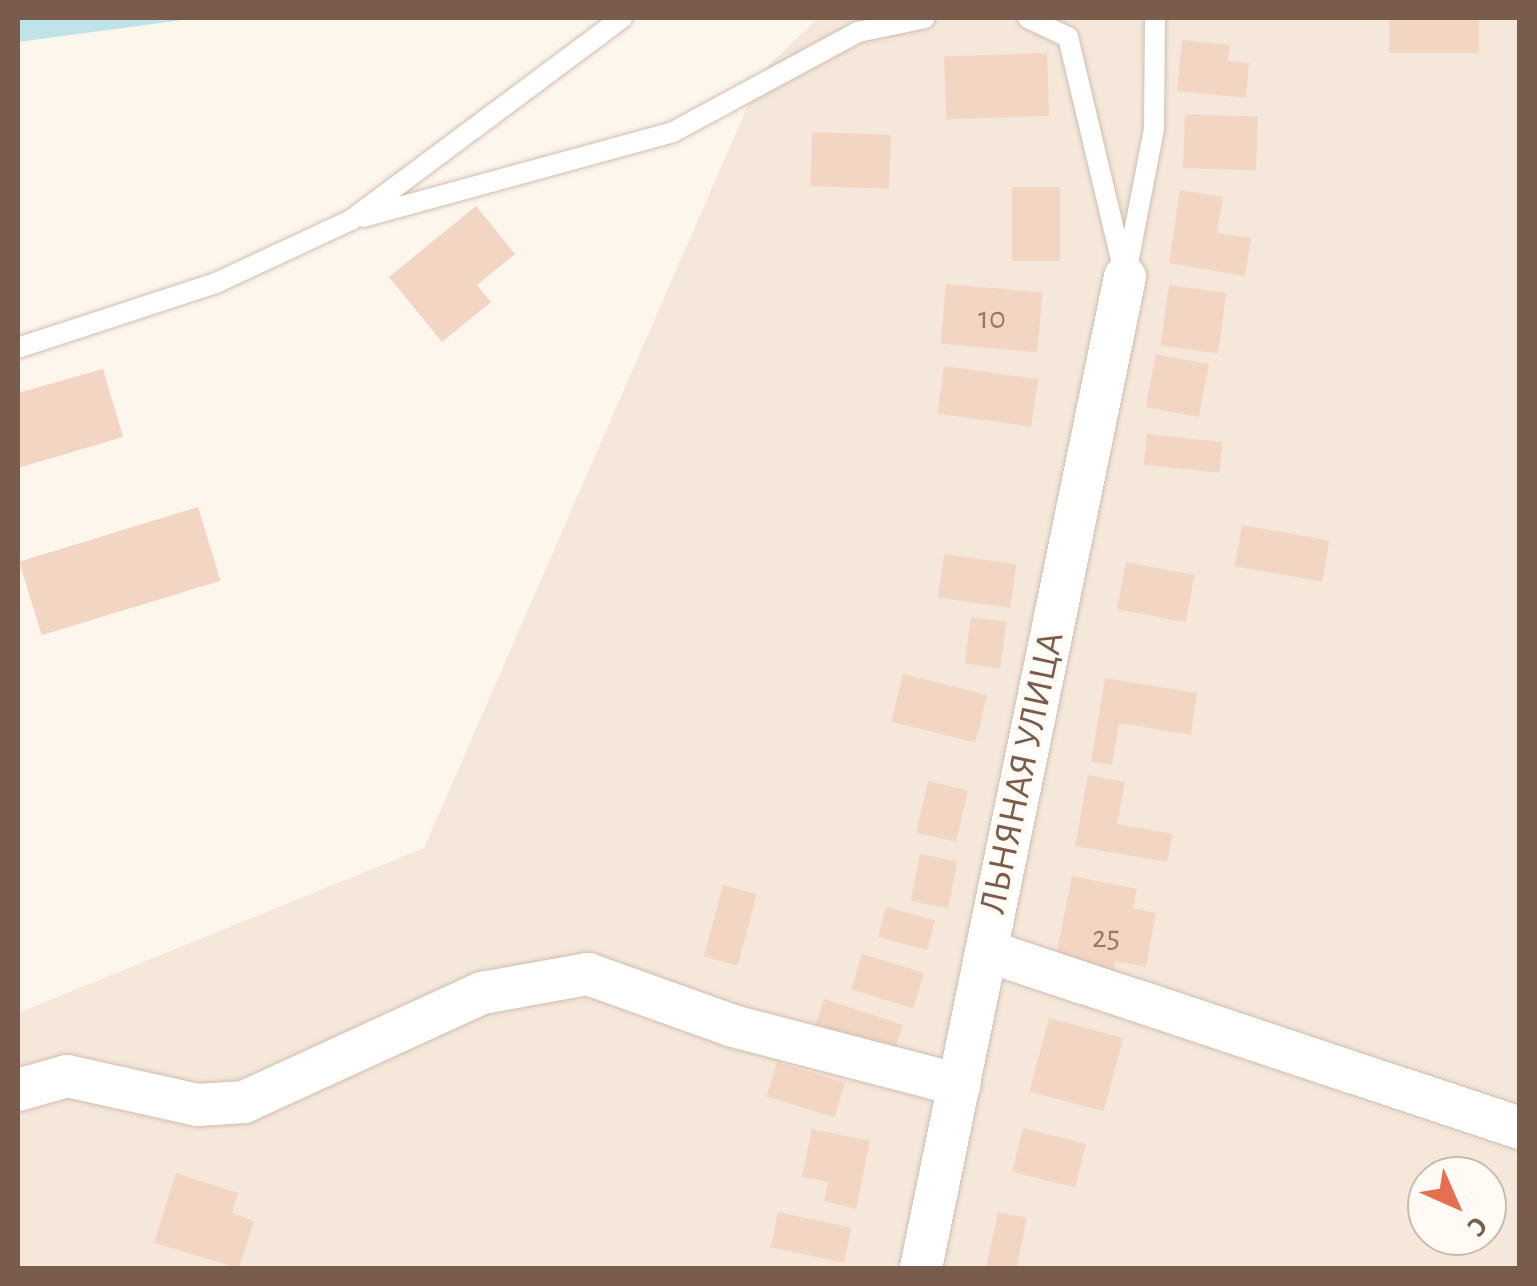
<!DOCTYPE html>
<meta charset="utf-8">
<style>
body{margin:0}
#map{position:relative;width:1537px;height:1286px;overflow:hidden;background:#fdf6ec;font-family:"Alegreya Sans",sans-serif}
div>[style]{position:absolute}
.residential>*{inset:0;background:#f5e8da}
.water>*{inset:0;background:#bfe3e8}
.building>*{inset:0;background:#f3d5c3;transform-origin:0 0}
.roads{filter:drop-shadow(0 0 2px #d1beb0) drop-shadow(0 0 2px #d1beb0)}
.lane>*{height:20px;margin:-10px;padding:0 10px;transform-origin:10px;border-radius:10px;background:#fff}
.street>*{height:42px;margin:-21px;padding:0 21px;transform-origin:21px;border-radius:21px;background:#fff}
span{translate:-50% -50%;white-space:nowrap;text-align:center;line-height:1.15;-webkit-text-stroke:8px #fffaf3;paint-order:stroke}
.number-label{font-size:32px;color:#987a6a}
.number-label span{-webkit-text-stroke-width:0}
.street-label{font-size:38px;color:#7a5c4d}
.frame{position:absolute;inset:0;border:20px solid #7a5c4d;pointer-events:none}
.north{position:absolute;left:1407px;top:1156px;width:100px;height:100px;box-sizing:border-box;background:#fffaf3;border:2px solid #cabbb1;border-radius:50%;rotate:135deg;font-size:28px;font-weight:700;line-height:40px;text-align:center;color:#7a5c4d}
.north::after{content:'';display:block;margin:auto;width:35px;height:45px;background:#e76f51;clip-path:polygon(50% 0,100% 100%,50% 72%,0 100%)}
</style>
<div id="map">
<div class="residential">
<div style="clip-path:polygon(evenodd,818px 18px,1519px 18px,1519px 1268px,18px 1268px,18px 1013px,424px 848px,763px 71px,818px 18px,1427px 1176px,1487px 1176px,1487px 1236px,1427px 1236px,1427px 1176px)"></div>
</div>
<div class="water">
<div style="clip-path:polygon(18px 18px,198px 18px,18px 42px)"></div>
</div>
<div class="building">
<div style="left:1389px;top:18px;width:90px;height:35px"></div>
<div style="clip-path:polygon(1182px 40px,1230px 45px,1228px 61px,1249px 63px,1246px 98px,1177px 91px)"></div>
<div style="left:1047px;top:53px;width:63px;height:103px;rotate:88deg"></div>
<div style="left:1185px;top:114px;width:73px;height:54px;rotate:2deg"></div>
<div style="left:812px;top:132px;width:79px;height:54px;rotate:2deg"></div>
<div style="left:1012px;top:187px;width:48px;height:74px"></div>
<div style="clip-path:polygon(1180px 190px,1223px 197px,1217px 233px,1251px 238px,1245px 276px,1169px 263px)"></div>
<div style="clip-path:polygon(476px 206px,515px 254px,477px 285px,491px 302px,442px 342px,389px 277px)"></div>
<div style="left:946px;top:284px;width:97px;height:60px;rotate:5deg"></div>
<div style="left:1169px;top:285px;width:58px;height:61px;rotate:8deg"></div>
<div style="left:1156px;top:354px;width:54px;height:54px;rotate:11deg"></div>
<div style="left:944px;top:366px;width:95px;height:48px;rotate:8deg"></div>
<div style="clip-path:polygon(103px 369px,123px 437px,18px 468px,18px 393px)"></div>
<div style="left:1147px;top:434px;width:76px;height:31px;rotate:6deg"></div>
<div style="left:198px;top:507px;width:77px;height:187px;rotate:73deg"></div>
<div style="left:1242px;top:525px;width:89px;height:42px;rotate:10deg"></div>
<div style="left:944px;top:554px;width:73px;height:44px;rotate:8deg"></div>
<div style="left:1126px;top:562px;width:70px;height:48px;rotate:11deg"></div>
<div style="left:971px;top:617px;width:36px;height:47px;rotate:8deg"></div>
<div style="left:903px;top:674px;width:87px;height:49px;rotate:14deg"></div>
<div style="clip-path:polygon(1105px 678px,1197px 693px,1191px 735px,1119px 723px,1112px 765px,1091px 762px)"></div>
<div style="clip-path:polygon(1088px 775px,1125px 782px,1117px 824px,1173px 834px,1167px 862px,1075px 846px)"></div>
<div style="left:928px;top:781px;width:41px;height:53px;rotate:13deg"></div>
<div style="left:920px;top:854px;width:38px;height:48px;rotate:11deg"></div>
<div style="clip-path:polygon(1072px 876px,1137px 889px,1133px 908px,1156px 913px,1146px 967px,1115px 961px,1112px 977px,1054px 966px)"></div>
<div style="left:723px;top:885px;width:35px;height:74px;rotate:15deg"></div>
<div style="left:886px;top:907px;width:51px;height:31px;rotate:15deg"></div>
<div style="left:862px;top:954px;width:65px;height:37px;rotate:17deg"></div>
<div style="left:824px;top:999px;width:83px;height:30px;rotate:18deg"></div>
<div style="left:1049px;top:1018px;width:77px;height:76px;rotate:15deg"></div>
<div style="left:777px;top:1062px;width:71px;height:36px;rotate:17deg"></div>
<div style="left:1023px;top:1128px;width:65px;height:45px;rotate:14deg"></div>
<div style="clip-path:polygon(812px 1129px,870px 1141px,856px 1209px,824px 1201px,828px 1182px,802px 1177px)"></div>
<div style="clip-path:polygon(176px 1173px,238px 1193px,232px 1213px,254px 1221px,239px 1268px,154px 1243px)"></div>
<div style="left:778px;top:1212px;width:75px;height:36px;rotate:12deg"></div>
<div style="clip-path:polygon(998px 1212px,1027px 1218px,1017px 1265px,1025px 1268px,986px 1268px)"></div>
</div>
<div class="roads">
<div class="lane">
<div style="left:1028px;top:18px;width:44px;rotate:25.4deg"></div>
<div style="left:1068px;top:37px;width:247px;rotate:76.6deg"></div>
<div style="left:363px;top:217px;width:321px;rotate:-15.3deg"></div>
<div style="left:673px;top:132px;width:210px;rotate:-28.4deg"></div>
<div style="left:858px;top:32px;width:68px;rotate:-11.8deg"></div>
<div style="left:1127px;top:268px;width:142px;rotate:-79deg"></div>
<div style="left:1154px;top:129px;width:111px;rotate:-89.5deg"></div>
<div style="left:18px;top:348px;width:208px;rotate:-18.2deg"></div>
<div style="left:216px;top:283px;width:149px;rotate:-25deg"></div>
<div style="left:351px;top:220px;width:338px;rotate:-36.7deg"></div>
</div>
<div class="street">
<div style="left:987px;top:951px;width:562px;rotate:18.37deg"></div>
<div style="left:18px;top:1090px;width:51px;rotate:-15.9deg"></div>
<div style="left:67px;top:1076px;width:134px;rotate:12.5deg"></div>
<div style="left:198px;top:1105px;width:46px;rotate:-3.7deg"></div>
<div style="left:244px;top:1102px;width:262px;rotate:-24.6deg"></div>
<div style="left:482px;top:993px;width:108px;rotate:-10.2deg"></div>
<div style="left:588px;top:974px;width:154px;rotate:19.7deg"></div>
<div style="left:733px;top:1026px;width:234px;rotate:14.6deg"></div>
<div style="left:921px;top:1268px;width:1012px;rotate:-78.37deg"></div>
</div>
</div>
<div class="number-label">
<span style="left:992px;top:318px">10</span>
<span style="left:1106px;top:937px">25</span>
</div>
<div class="street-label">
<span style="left:1023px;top:773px;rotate:-78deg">ЛЬНЯНАЯ УЛИЦА</span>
</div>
<div class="frame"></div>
<div class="north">С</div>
</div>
